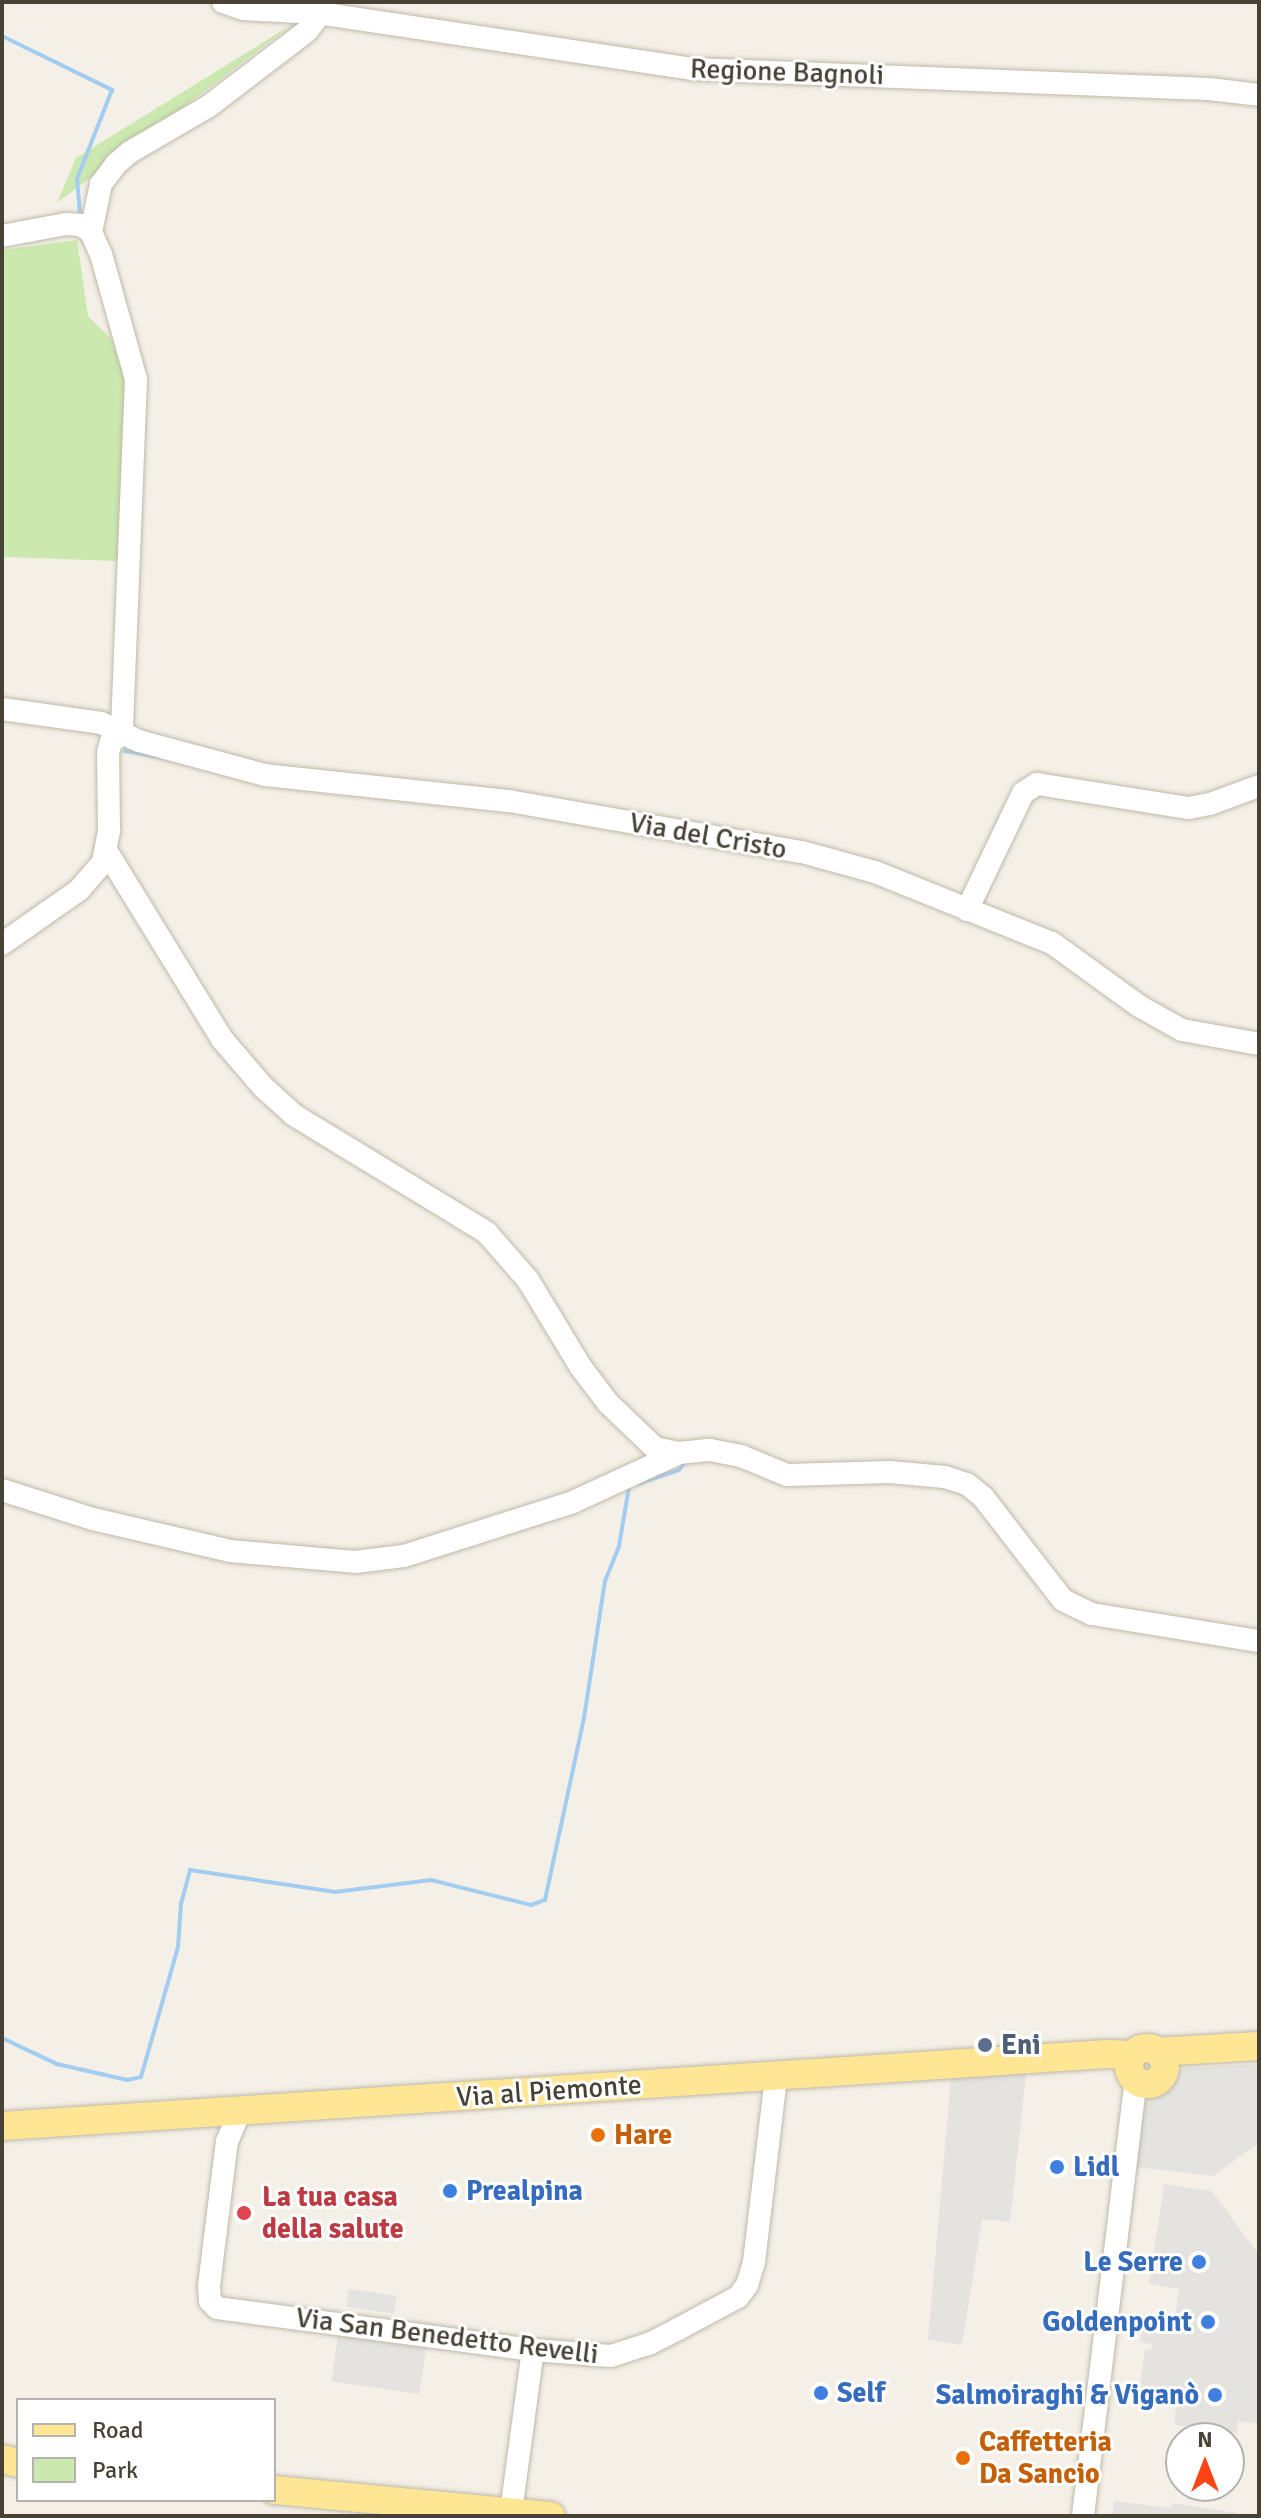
<!DOCTYPE html>
<meta charset="utf-8">
<style>
body{margin:0}
#map{position:relative;width:1261px;height:2518px;overflow:hidden;background:#f4f0e7;font-family:Signika,sans-serif}
div>[style]{position:absolute}
.green>*{inset:0;background:#cbe9af}
.parking>*{inset:0;background:#e5e3df;transform-origin:0 0}
.stream>*{height:4px;margin:-2px;padding:0 2px;transform-origin:2px;border-radius:2px;background:#a2cdf1}
.roads{filter:drop-shadow(0 0 2px #bfb9a9) drop-shadow(0 0 2px #bfb9a9)}
.minor>*{height:22px;margin:-11px;padding:0 11px;transform-origin:11px;border-radius:11px;background:#fff}
.major>*{height:28px;margin:-14px;padding:0 14px;transform-origin:14px;border-radius:14px;background:#ffe694}
.major>.ring{margin:-14px;padding:0;box-sizing:content-box;background:none;border:28px solid #ffe694;border-radius:50%}
.dots>*{width:22px;height:22px;translate:-50% -50%;box-sizing:border-box;border:4px solid #fff;border-radius:50%}
span{translate:-50% -50%;white-space:nowrap;text-align:center;line-height:1.15;-webkit-text-stroke:6px #fff;paint-order:stroke}
.street-label{font-size:28px;color:#474136}
.service-label{font-size:28px;color:#4e5e75;font-weight:700}
.left{translate:0 -50%;text-align:left}
.food-label{font-size:28px;color:#c56008;font-weight:700}
.shop-label{font-size:28px;color:#366cbe;font-weight:700}
.right{translate:-100% -50%;text-align:right}
.health-label{font-size:28px;color:#be3a42;font-weight:700}
.frame{position:absolute;inset:0;border:4px solid #474136;pointer-events:none}
.legend{position:absolute;left:16px;top:2398px;width:260px;height:104px;box-sizing:border-box;background:#fff;border:2px solid #b5b3af;margin:0;padding:10px 14px;list-style:none;font-size:24px;color:#474136}
.legend li{display:flex;align-items:center;gap:16px;height:40px}
.legend b{width:40px;border:2px solid #b5b3af}
.north{position:absolute;left:1165px;top:2422px;width:80px;height:80px;box-sizing:border-box;background:#fff;border:2px solid #b5b3af;border-radius:50%;rotate:0deg;font-size:22px;font-weight:700;line-height:32px;text-align:center;color:#474136}
.north::after{content:'';display:block;margin:auto;width:28px;height:36px;background:#fd4415;clip-path:polygon(50% 0,100% 100%,50% 72%,0 100%)}
</style>
<div id="map">
<div class="green">
<div style="clip-path:polygon(293px 24px,57px 203px,76px 158px)"></div>
<div style="clip-path:polygon(77px 240px,88px 316px,112px 340px,127px 382px,119px 561px,2px 557px,2px 250px)"></div>
</div>
<div class="parking">
<div style="clip-path:polygon(1259px 2064px,1259px 2143px,1213px 2176px,1135px 2167px,1143px 2103px,1170px 2075px,1186px 2068px)"></div>
<div style="clip-path:polygon(1026px 2074px,1010px 2222px,982px 2219px,962px 2345px,928px 2340px,951px 2077px)"></div>
<div style="clip-path:polygon(1164px 2184px,1212px 2191px,1256px 2251px,1259px 2250px,1259px 2424px,1238px 2421px,1237px 2433px,1174px 2425px,1176px 2407px,1138px 2402px,1145px 2349px,1151px 2350px,1152px 2344px,1140px 2342px,1145px 2314px,1169px 2317px,1168px 2323px,1174px 2323px,1179px 2289px,1149px 2284px)"></div>
<div style="left:349px;top:2289px;width:48px;height:18px;rotate:8deg"></div>
<div style="left:338px;top:2335px;width:89px;height:47px;rotate:8deg"></div>
<div style="clip-path:polygon(1114px 2501px,1171px 2508px,1172px 2503px,1257px 2516px,1112px 2516px)"></div>
</div>
<div class="stream">
<div style="left:2px;top:36px;width:123px;rotate:26.1deg"></div>
<div style="left:112px;top:90px;width:96px;rotate:111.5deg"></div>
<div style="left:77px;top:179px;width:32px;rotate:85deg"></div>
<div style="left:125px;top:751px;width:34px;rotate:10deg"></div>
<div style="left:637px;top:1484px;width:44px;rotate:-18.4deg"></div>
<div style="left:679px;top:1470px;width:11px;rotate:-52deg"></div>
<div style="left:2px;top:2038px;width:61px;rotate:25.3deg"></div>
<div style="left:57px;top:2064px;width:72px;rotate:12.9deg"></div>
<div style="left:127px;top:2080px;width:14px;rotate:-12deg"></div>
<div style="left:141px;top:2077px;width:135px;rotate:-74.1deg"></div>
<div style="left:178px;top:1947px;width:43px;rotate:-86deg"></div>
<div style="left:181px;top:1904px;width:35px;rotate:-75deg"></div>
<div style="left:190px;top:1870px;width:147px;rotate:8.6deg"></div>
<div style="left:335px;top:1892px;width:97px;rotate:-7.1deg"></div>
<div style="left:431px;top:1880px;width:103px;rotate:14deg"></div>
<div style="left:531px;top:1905px;width:15px;rotate:-20deg"></div>
<div style="left:545px;top:1900px;width:186px;rotate:-77.9deg"></div>
<div style="left:584px;top:1718px;width:139px;rotate:-81.3deg"></div>
<div style="left:605px;top:1581px;width:38px;rotate:-68deg"></div>
<div style="left:619px;top:1546px;width:60px;rotate:-80.4deg"></div>
</div>
<div class="roads">
<div class="minor">
<div style="left:223px;top:2px;width:21px;rotate:19deg"></div>
<div style="left:243px;top:9px;width:75px;rotate:3.1deg"></div>
<div style="left:318px;top:13px;width:378px;rotate:8.5deg"></div>
<div style="left:692px;top:69px;width:517px;rotate:2.22deg"></div>
<div style="left:1209px;top:89px;width:50px;rotate:6.8deg"></div>
<div style="left:91px;top:232px;width:49px;rotate:-78.2deg"></div>
<div style="left:101px;top:184px;width:25px;rotate:-53deg"></div>
<div style="left:116px;top:164px;width:18px;rotate:-41deg"></div>
<div style="left:130px;top:152px;width:91px;rotate:-30.2deg"></div>
<div style="left:209px;top:106px;width:123px;rotate:-37.4deg"></div>
<div style="left:307px;top:31px;width:31px;rotate:-52deg"></div>
<div style="left:2px;top:236px;width:65px;rotate:-10.6deg"></div>
<div style="left:66px;top:224px;width:14px;rotate:4deg"></div>
<div style="left:80px;top:225px;width:13px;rotate:32deg"></div>
<div style="left:91px;top:232px;width:24px;rotate:66deg"></div>
<div style="left:101px;top:254px;width:130px;rotate:74.4deg"></div>
<div style="left:136px;top:379px;width:355px;rotate:92.3deg"></div>
<div style="left:2px;top:709px;width:100px;rotate:8deg"></div>
<div style="left:101px;top:723px;width:42px;rotate:25.3deg"></div>
<div style="left:139px;top:741px;width:131px;rotate:15.1deg"></div>
<div style="left:265px;top:775px;width:245px;rotate:6.1deg"></div>
<div style="left:509px;top:801px;width:297px;rotate:9.9deg"></div>
<div style="left:802px;top:852px;width:76px;rotate:15.3deg"></div>
<div style="left:875px;top:872px;width:191px;rotate:21.9deg"></div>
<div style="left:1052px;top:943px;width:107px;rotate:35.9deg"></div>
<div style="left:1139px;top:1006px;width:49px;rotate:29.2deg"></div>
<div style="left:1182px;top:1030px;width:78px;rotate:10.3deg"></div>
<div style="left:107px;top:852px;width:220px;rotate:58.4deg"></div>
<div style="left:222px;top:1039px;width:63px;rotate:49.5deg"></div>
<div style="left:263px;top:1087px;width:42px;rotate:42.1deg"></div>
<div style="left:294px;top:1115px;width:226px;rotate:31.4deg"></div>
<div style="left:487px;top:1233px;width:62px;rotate:48.9deg"></div>
<div style="left:528px;top:1280px;width:100px;rotate:58.8deg"></div>
<div style="left:580px;top:1366px;width:46px;rotate:52.9deg"></div>
<div style="left:608px;top:1403px;width:65px;rotate:43.8deg"></div>
<div style="left:655px;top:1448px;width:25px;rotate:12deg"></div>
<div style="left:967px;top:910px;width:130px;rotate:-64.4deg"></div>
<div style="left:1023px;top:793px;width:17px;rotate:-33deg"></div>
<div style="left:1037px;top:784px;width:154px;rotate:9deg"></div>
<div style="left:1189px;top:808px;width:21px;rotate:-11deg"></div>
<div style="left:1210px;top:804px;width:52px;rotate:-20.2deg"></div>
<div style="left:2px;top:944px;width:94px;rotate:-35deg"></div>
<div style="left:79px;top:890px;width:37px;rotate:-49deg"></div>
<div style="left:103px;top:862px;width:33px;rotate:-79deg"></div>
<div style="left:109px;top:830px;width:77px;rotate:-90.7deg"></div>
<div style="left:108px;top:753px;width:11px;rotate:-75deg"></div>
<div style="left:111px;top:742px;width:14px;rotate:-36deg"></div>
<div style="left:2px;top:1490px;width:96px;rotate:17.7deg"></div>
<div style="left:93px;top:1519px;width:141px;rotate:13.1deg"></div>
<div style="left:230px;top:1551px;width:125px;rotate:5deg"></div>
<div style="left:355px;top:1562px;width:49px;rotate:-7deg"></div>
<div style="left:404px;top:1556px;width:177px;rotate:-17.7deg"></div>
<div style="left:573px;top:1502px;width:117px;rotate:-24.8deg"></div>
<div style="left:679px;top:1453px;width:31px;rotate:-6deg"></div>
<div style="left:710px;top:1450px;width:32px;rotate:11deg"></div>
<div style="left:741px;top:1456px;width:50px;rotate:22.4deg"></div>
<div style="left:787px;top:1475px;width:103px;rotate:-1.7deg"></div>
<div style="left:890px;top:1472px;width:55px;rotate:5.2deg"></div>
<div style="left:945px;top:1477px;width:23px;rotate:18deg"></div>
<div style="left:967px;top:1484px;width:21px;rotate:39deg"></div>
<div style="left:983px;top:1497px;width:130px;rotate:52.2deg"></div>
<div style="left:1063px;top:1600px;width:32px;rotate:26deg"></div>
<div style="left:1092px;top:1614px;width:169px;rotate:9.2deg"></div>
<div style="left:240px;top:2111px;width:33px;rotate:113deg"></div>
<div style="left:227px;top:2141px;width:89px;rotate:97.1deg"></div>
<div style="left:216px;top:2229px;width:57px;rotate:97deg"></div>
<div style="left:209px;top:2286px;width:15px;rotate:86deg"></div>
<div style="left:210px;top:2301px;width:10px;rotate:45deg"></div>
<div style="left:217px;top:2308px;width:319px;rotate:7.6deg"></div>
<div style="left:533px;top:2350px;width:78px;rotate:4.4deg"></div>
<div style="left:611px;top:2356px;width:40px;rotate:-18deg"></div>
<div style="left:649px;top:2344px;width:33px;rotate:-27deg"></div>
<div style="left:678px;top:2329px;width:68px;rotate:-28.1deg"></div>
<div style="left:738px;top:2297px;width:15px;rotate:-53deg"></div>
<div style="left:747px;top:2285px;width:24px;rotate:-73deg"></div>
<div style="left:754px;top:2262px;width:186px;rotate:-83.2deg"></div>
<div style="left:511px;top:2512px;width:163px;rotate:-82.3deg"></div>
<div style="left:1083px;top:2516px;width:438px;rotate:-83.1deg"></div>
</div>
<div class="major">
<div class="ring" style="left:1129px;top:2048px;width:8px;height:8px"></div>
<div style="left:1157px;top:2052px;width:102px;rotate:-3.4deg"></div>
<div style="left:2px;top:2126px;width:1107px;rotate:-3.73deg"></div>
<div style="left:1107px;top:2054px;width:26px;rotate:2deg"></div>
<div style="left:2px;top:2459px;width:16px;rotate:14deg"></div>
<div style="left:274px;top:2490px;width:278px;rotate:5.4deg"></div>
</div>
</div>
<div class="dots">
<div style="left:985px;top:2045px;background:#5c6f8a"></div>
<div style="left:598px;top:2135px;background:#e8710a"></div>
<div style="left:1057px;top:2167px;background:#3f7fe0"></div>
<div style="left:450px;top:2191px;background:#3f7fe0"></div>
<div style="left:244px;top:2213px;background:#e0444e"></div>
<div style="left:1199px;top:2262px;background:#3f7fe0"></div>
<div style="left:1208px;top:2322px;background:#3f7fe0"></div>
<div style="left:821px;top:2393px;background:#3f7fe0"></div>
<div style="left:1215px;top:2395px;background:#3f7fe0"></div>
<div style="left:963px;top:2458px;background:#e8710a"></div>
</div>
<div class="street-label">
<span style="left:787px;top:72px;rotate:2deg">Regione Bagnoli</span>
<span style="left:708px;top:836px;rotate:10deg">Via del Cristo</span>
<span style="left:549px;top:2091px;rotate:-4deg">Via al Piemonte</span>
<span style="left:447px;top:2336px;rotate:7deg">Via San Benedetto Revelli</span>
</div>
<div class="service-label">
<span class="left" style="left:1001px;top:2045px">Eni</span>
</div>
<div class="food-label">
<span class="left" style="left:614px;top:2135px">Hare</span>
<span class="left" style="left:979px;top:2458px">Caffetteria<br>Da Sancio</span>
</div>
<div class="shop-label">
<span class="left" style="left:1073px;top:2167px">Lidl</span>
<span class="left" style="left:466px;top:2191px">Prealpina</span>
<span class="right" style="left:1183px;top:2262px">Le Serre</span>
<span class="right" style="left:1192px;top:2322px">Goldenpoint</span>
<span class="left" style="left:837px;top:2393px">Self</span>
<span class="right" style="left:1199px;top:2395px">Salmoiraghi &amp; Viganò</span>
</div>
<div class="health-label">
<span class="left" style="left:262px;top:2213px">La tua casa<br>della salute</span>
</div>
<div class="frame"></div>
<ul class="legend">
<li><b style="height:10px;background:#ffe694"></b>Road</li>
<li><b style="height:22px;background:#cbe9af"></b>Park</li>
</ul>
<div class="north">N</div>
</div>
